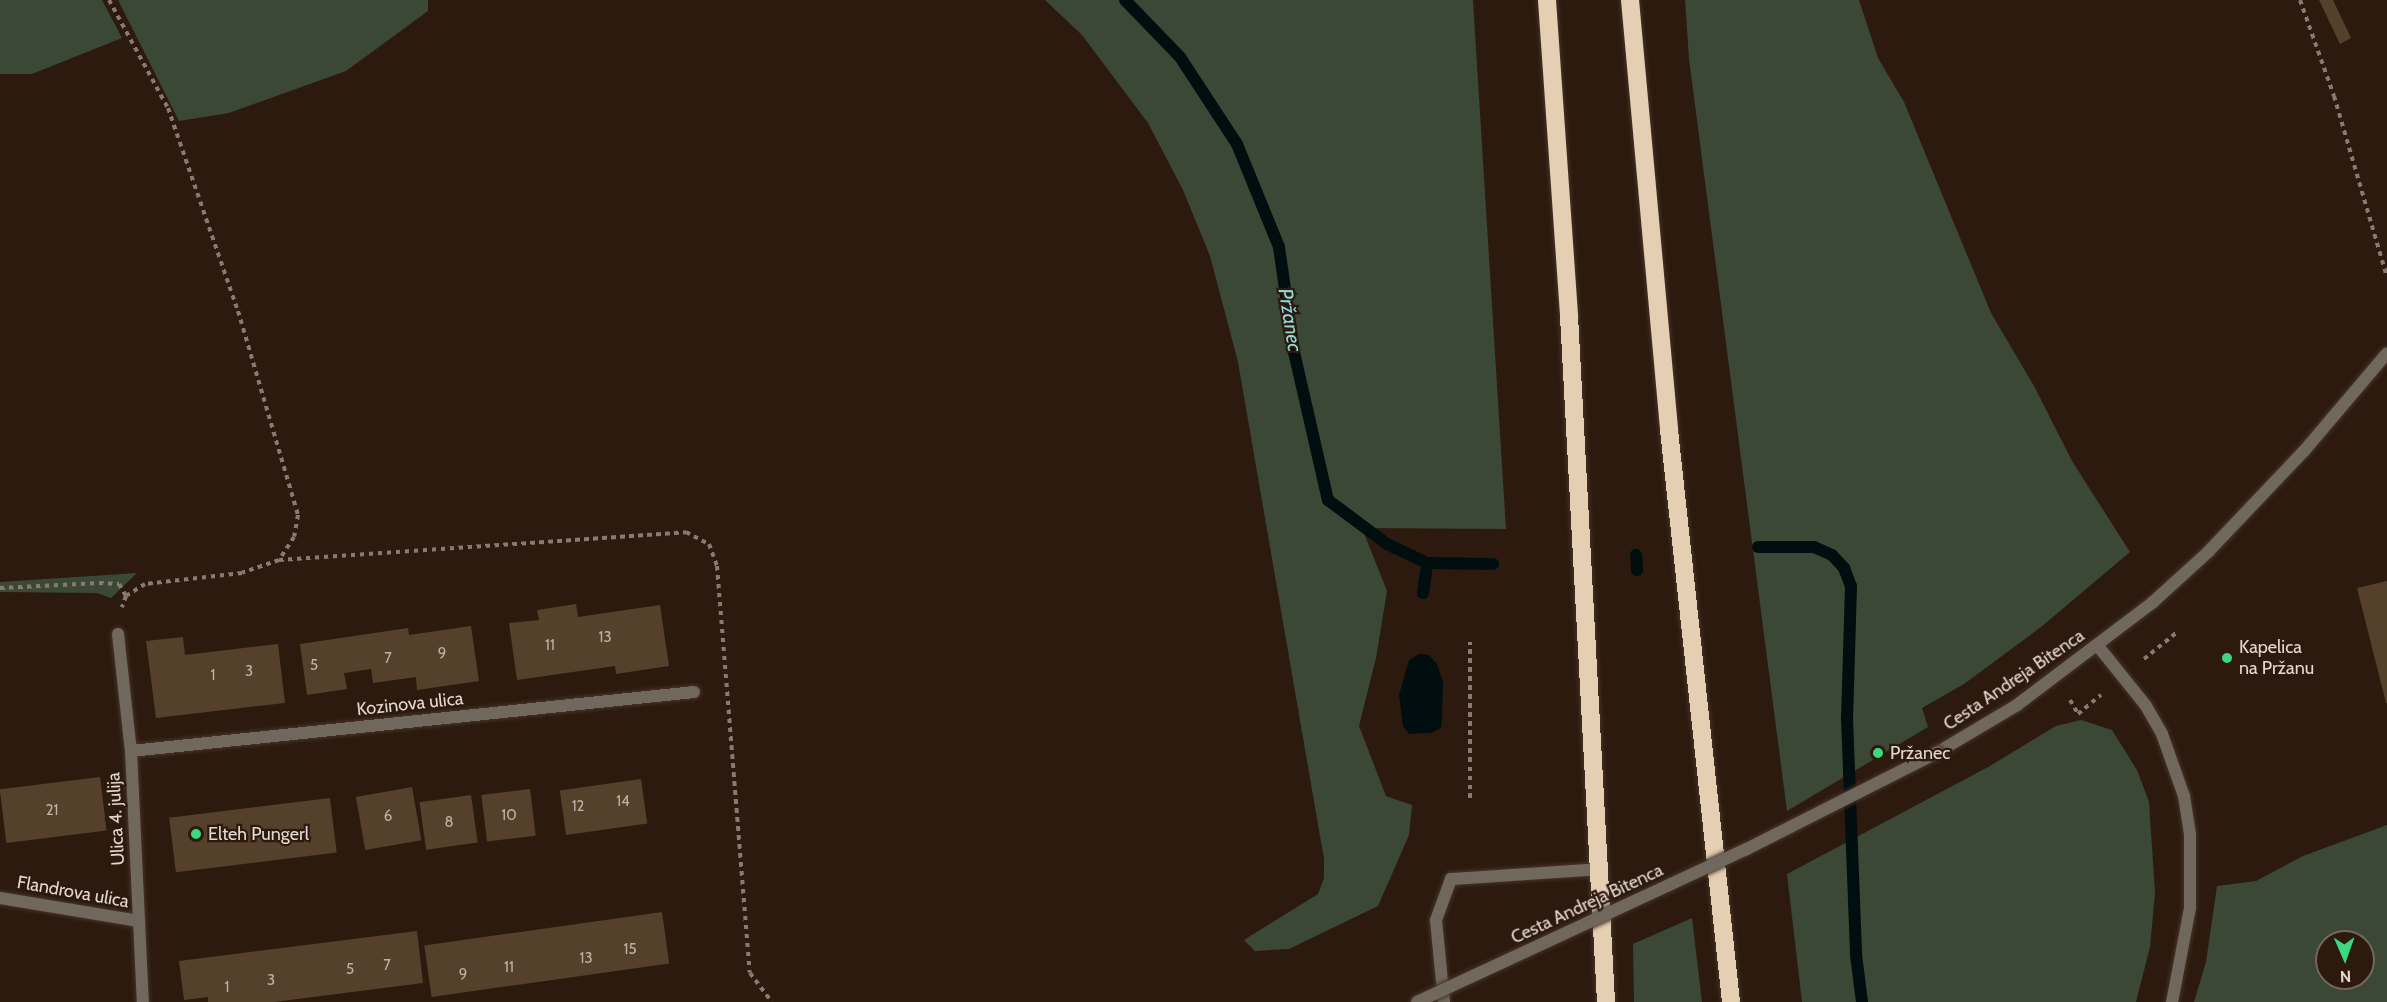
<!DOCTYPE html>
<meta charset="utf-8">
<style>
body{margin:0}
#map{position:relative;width:2387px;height:1002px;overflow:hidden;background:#2c1a0e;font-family:Cabin,sans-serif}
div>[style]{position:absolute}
.green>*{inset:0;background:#3b4835}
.water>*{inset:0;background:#000e0f}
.stream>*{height:12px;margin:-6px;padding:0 6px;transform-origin:6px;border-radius:6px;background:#000e0f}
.building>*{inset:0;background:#54402b;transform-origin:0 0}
.path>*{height:4px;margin-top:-2px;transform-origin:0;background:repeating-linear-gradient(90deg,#897a70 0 4.5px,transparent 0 9px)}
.roads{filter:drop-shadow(0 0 2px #463429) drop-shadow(0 0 2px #463429)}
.service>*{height:12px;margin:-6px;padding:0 6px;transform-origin:6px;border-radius:6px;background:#70685d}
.minor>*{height:12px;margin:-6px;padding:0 6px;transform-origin:6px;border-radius:6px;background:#70685d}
.tertiary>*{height:12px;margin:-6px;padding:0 6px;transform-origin:6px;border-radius:6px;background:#70685d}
.motorway>*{height:18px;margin:-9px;padding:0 9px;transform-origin:9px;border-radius:9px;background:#e4cfb3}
.bridges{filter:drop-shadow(0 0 2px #463429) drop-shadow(0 0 2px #463429)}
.tertiary-bridge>*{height:12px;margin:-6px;padding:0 6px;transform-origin:6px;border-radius:6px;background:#70685d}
.dots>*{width:16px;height:16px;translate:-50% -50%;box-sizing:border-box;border:3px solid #2c1a0e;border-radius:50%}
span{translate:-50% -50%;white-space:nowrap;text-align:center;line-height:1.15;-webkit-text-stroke:4.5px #2c1a0e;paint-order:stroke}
.number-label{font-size:15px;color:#bfb1a6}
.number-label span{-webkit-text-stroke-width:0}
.poi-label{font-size:18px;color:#e3d7cf}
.left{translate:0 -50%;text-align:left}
.street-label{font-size:18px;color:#e3d7cf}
.water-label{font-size:20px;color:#90dadd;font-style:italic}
.north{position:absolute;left:2315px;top:930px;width:60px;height:60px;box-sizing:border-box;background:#2c1a0e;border:2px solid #75665b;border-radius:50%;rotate:178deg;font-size:16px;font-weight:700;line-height:24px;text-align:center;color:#e3d7cf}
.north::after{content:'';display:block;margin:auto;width:21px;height:27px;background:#3cd77e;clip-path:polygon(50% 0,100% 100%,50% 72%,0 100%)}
</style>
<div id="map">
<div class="green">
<div style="clip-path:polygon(0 0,102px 0,122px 38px,32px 74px,0 74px)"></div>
<div style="clip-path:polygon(118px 0,428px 0,428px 11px,346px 71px,229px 113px,179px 121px)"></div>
<div style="clip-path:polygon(1045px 0,1473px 0,1506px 529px,1362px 528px,1387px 591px,1376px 658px,1359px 726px,1386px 796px,1412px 805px,1409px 835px,1378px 906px,1289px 949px,1255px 951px,1244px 940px,1318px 894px,1324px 878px,1324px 859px,1238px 362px,1210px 256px,1183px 190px,1148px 123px,1082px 35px)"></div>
<div style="clip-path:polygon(1685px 0,1859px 0,1878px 58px,1904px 102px,1991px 313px,2034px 386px,2072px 461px,2130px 552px,2041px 627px,1964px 684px,1922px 708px,1928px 727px,1787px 811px,1689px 59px)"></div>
<div style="clip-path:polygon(137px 573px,111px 598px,97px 593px,0 592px,0 582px)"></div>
<div style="clip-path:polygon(2081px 720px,2112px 730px,2137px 770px,2149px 802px,2155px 893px,2150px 947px,2136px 1002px,1802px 1002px,1787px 874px,1990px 766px,2056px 726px)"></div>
<div style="clip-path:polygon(evenodd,2387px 825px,2387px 1002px,2194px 1002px,2206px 962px,2217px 886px,2256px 881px,2303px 856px,2387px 825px,2327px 942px,2363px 942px,2363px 978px,2327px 978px,2327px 942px)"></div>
<div style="clip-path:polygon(1692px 918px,1702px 1002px,1634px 1002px,1633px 944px)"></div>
</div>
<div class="water">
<div style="clip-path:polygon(1419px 654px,1429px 655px,1437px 664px,1443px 682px,1442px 717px,1441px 728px,1431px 733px,1409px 734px,1403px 726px,1399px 695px,1409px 660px)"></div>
</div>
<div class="stream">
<div style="left:1125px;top:0;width:79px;rotate:46deg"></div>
<div style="left:1180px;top:57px;width:104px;rotate:56.8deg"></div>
<div style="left:1237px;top:144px;width:111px;rotate:67.8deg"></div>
<div style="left:1279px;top:247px;width:106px;rotate:81.9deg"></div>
<div style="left:1294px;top:352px;width:152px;rotate:77.1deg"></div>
<div style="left:1328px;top:500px;width:74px;rotate:36.7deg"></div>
<div style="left:1387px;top:544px;width:44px;rotate:25.4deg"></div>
<div style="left:1427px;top:563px;width:66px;rotate:0.9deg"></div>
<div style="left:1758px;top:547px;width:56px"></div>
<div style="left:1814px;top:547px;width:20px;rotate:24deg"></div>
<div style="left:1832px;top:555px;width:18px;rotate:47deg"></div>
<div style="left:1844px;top:568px;width:19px;rotate:69deg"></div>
<div style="left:1851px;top:586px;width:132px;rotate:91.7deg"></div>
<div style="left:1847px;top:718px;width:237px;rotate:87.8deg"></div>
<div style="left:1856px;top:955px;width:47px;rotate:82.7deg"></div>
<div style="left:1636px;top:555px;width:15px;rotate:86deg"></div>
<div style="left:1423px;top:593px;width:30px;rotate:-82deg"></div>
</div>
<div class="building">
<div style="clip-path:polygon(2319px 0,2333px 0,2351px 38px,2340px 44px)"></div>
<div style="clip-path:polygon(2387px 581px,2387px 703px,2386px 703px,2357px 588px)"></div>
<div style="clip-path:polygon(576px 604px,578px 617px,660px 605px,669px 666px,616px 674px,615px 666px,517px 680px,509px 623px,539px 620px,537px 610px)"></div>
<div style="clip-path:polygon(471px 626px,479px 681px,417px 690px,416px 677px,373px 683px,371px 669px,344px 673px,347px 689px,307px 695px,300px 644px,408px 628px,409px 635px)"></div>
<div style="clip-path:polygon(183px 637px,185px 655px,278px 644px,285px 703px,156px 718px,146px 641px)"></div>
<div style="left:100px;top:777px;width:54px;height:101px;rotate:83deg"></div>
<div style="left:641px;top:779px;width:45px;height:82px;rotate:82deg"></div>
<div style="left:412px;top:787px;width:54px;height:57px;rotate:80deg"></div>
<div style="left:530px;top:789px;width:47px;height:49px;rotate:83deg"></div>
<div style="left:471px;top:795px;width:48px;height:52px;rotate:82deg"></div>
<div style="left:330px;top:798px;width:55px;height:162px;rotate:83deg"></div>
<div style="left:662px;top:912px;width:52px;height:240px;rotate:82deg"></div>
<div style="clip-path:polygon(417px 931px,423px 983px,274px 1002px,208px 1002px,208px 997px,184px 1000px,179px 961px)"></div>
</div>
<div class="path">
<div style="left:109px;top:0;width:123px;rotate:61.4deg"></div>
<div style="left:168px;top:108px;width:215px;rotate:71deg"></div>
<div style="left:238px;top:311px;width:213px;rotate:73.6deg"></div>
<div style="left:298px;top:515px;width:22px;rotate:100deg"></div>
<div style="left:294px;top:537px;width:27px;rotate:123deg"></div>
<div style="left:279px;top:560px;width:39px;rotate:161deg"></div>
<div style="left:242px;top:573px;width:98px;rotate:173.5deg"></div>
<div style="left:145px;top:584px;width:22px;rotate:148deg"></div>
<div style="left:126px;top:596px;width:12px;rotate:110deg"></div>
<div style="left:2300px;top:0;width:102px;rotate:70.5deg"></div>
<div style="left:2334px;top:96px;width:189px;rotate:73.7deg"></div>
<div style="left:279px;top:560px;width:408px;rotate:-3.9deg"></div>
<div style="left:686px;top:532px;width:26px;rotate:28deg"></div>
<div style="left:709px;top:544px;width:23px;rotate:70deg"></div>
<div style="left:717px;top:566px;width:408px;rotate:85.4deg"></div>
<div style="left:750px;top:973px;width:36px;rotate:53deg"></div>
<div style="left:0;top:588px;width:99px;rotate:-2.9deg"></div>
<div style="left:99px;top:583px;width:20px;rotate:3deg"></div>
<div style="left:119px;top:584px;width:14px;rotate:60deg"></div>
<div style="left:2144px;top:659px;width:41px;rotate:-39.1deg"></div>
<div style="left:2070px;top:700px;width:16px;rotate:60deg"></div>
<div style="left:2078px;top:714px;width:30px;rotate:-40deg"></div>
<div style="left:1470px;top:798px;width:156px;rotate:-90deg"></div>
</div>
<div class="roads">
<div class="service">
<div style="left:1444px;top:1002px;width:82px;rotate:-95.6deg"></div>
<div style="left:1436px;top:920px;width:44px;rotate:-69.9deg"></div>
<div style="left:1451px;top:879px;width:149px;rotate:-3.8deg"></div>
</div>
<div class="minor">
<div style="left:118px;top:634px;width:118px;rotate:83.7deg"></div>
<div style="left:131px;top:751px;width:251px;rotate:87.3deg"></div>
<div style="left:2098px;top:646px;width:77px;rotate:51.3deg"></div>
<div style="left:2146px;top:706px;width:32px;rotate:60deg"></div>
<div style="left:2162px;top:734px;width:66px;rotate:70.5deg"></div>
<div style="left:2184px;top:796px;width:39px;rotate:81deg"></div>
<div style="left:2190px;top:835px;width:73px;rotate:90deg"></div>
<div style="left:2190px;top:908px;width:96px;rotate:100.8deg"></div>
<div style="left:131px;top:751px;width:566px;rotate:-5.98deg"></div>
<div style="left:0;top:898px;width:141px;rotate:9.4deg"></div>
</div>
<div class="tertiary">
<div style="left:1938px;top:752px;width:92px;rotate:-30.7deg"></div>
<div style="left:2017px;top:705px;width:169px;rotate:-37.1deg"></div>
<div style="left:2152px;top:603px;width:76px;rotate:-42.3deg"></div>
<div style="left:2208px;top:552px;width:139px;rotate:-46.5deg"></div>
<div style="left:2304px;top:451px;width:128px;rotate:-49.7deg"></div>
</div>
<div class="motorway">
<div style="left:1547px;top:0;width:317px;rotate:86deg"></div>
<div style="left:1569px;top:316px;width:687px;rotate:86.91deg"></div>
<div style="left:1630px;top:0;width:432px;rotate:84.8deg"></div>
<div style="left:1669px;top:430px;width:575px;rotate:83.81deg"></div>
</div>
</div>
<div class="bridges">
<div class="tertiary-bridge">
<div style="left:1417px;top:1002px;width:362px;rotate:-24.9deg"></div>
<div style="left:1745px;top:850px;width:216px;rotate:-26.9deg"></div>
</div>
</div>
<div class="dots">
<div style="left:2227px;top:658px;background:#3cd77e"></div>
<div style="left:1878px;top:753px;background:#3cd77e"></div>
<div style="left:196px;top:834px;background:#3cd77e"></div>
</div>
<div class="number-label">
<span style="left:605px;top:638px">13</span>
<span style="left:550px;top:646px">11</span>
<span style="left:442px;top:654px">9</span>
<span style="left:388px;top:659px">7</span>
<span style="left:314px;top:666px">5</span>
<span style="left:249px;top:672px">3</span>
<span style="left:213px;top:676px">1</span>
<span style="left:623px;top:802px">14</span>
<span style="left:578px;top:807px">12</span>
<span style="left:52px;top:811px">21</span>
<span style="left:509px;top:816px">10</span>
<span style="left:388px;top:817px">6</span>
<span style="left:449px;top:823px">8</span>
<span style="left:630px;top:950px">15</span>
<span style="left:586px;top:959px">13</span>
<span style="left:387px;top:966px">7</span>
<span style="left:509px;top:968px">11</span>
<span style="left:350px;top:970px">5</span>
<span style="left:463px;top:975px">9</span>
<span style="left:271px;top:981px">3</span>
<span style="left:227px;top:988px">1</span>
</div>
<div class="poi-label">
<span class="left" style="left:2239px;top:658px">Kapelica<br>na Pržanu</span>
<span class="left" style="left:1890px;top:753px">Pržanec</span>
<span class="left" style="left:208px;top:834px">Elteh Pungerl</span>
</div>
<div class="street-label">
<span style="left:2014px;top:680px;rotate:-34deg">Cesta Andreja Bitenca</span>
<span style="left:410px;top:704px;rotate:-6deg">Kozinova ulica</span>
<span style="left:116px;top:819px;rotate:-93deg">Ulica 4. julija</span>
<span style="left:73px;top:892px;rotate:10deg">Flandrova ulica</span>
<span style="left:1587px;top:904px;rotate:-25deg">Cesta Andreja Bitenca</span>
</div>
<div class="water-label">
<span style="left:1290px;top:320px;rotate:81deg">Pržanec</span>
</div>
<div class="north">N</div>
</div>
